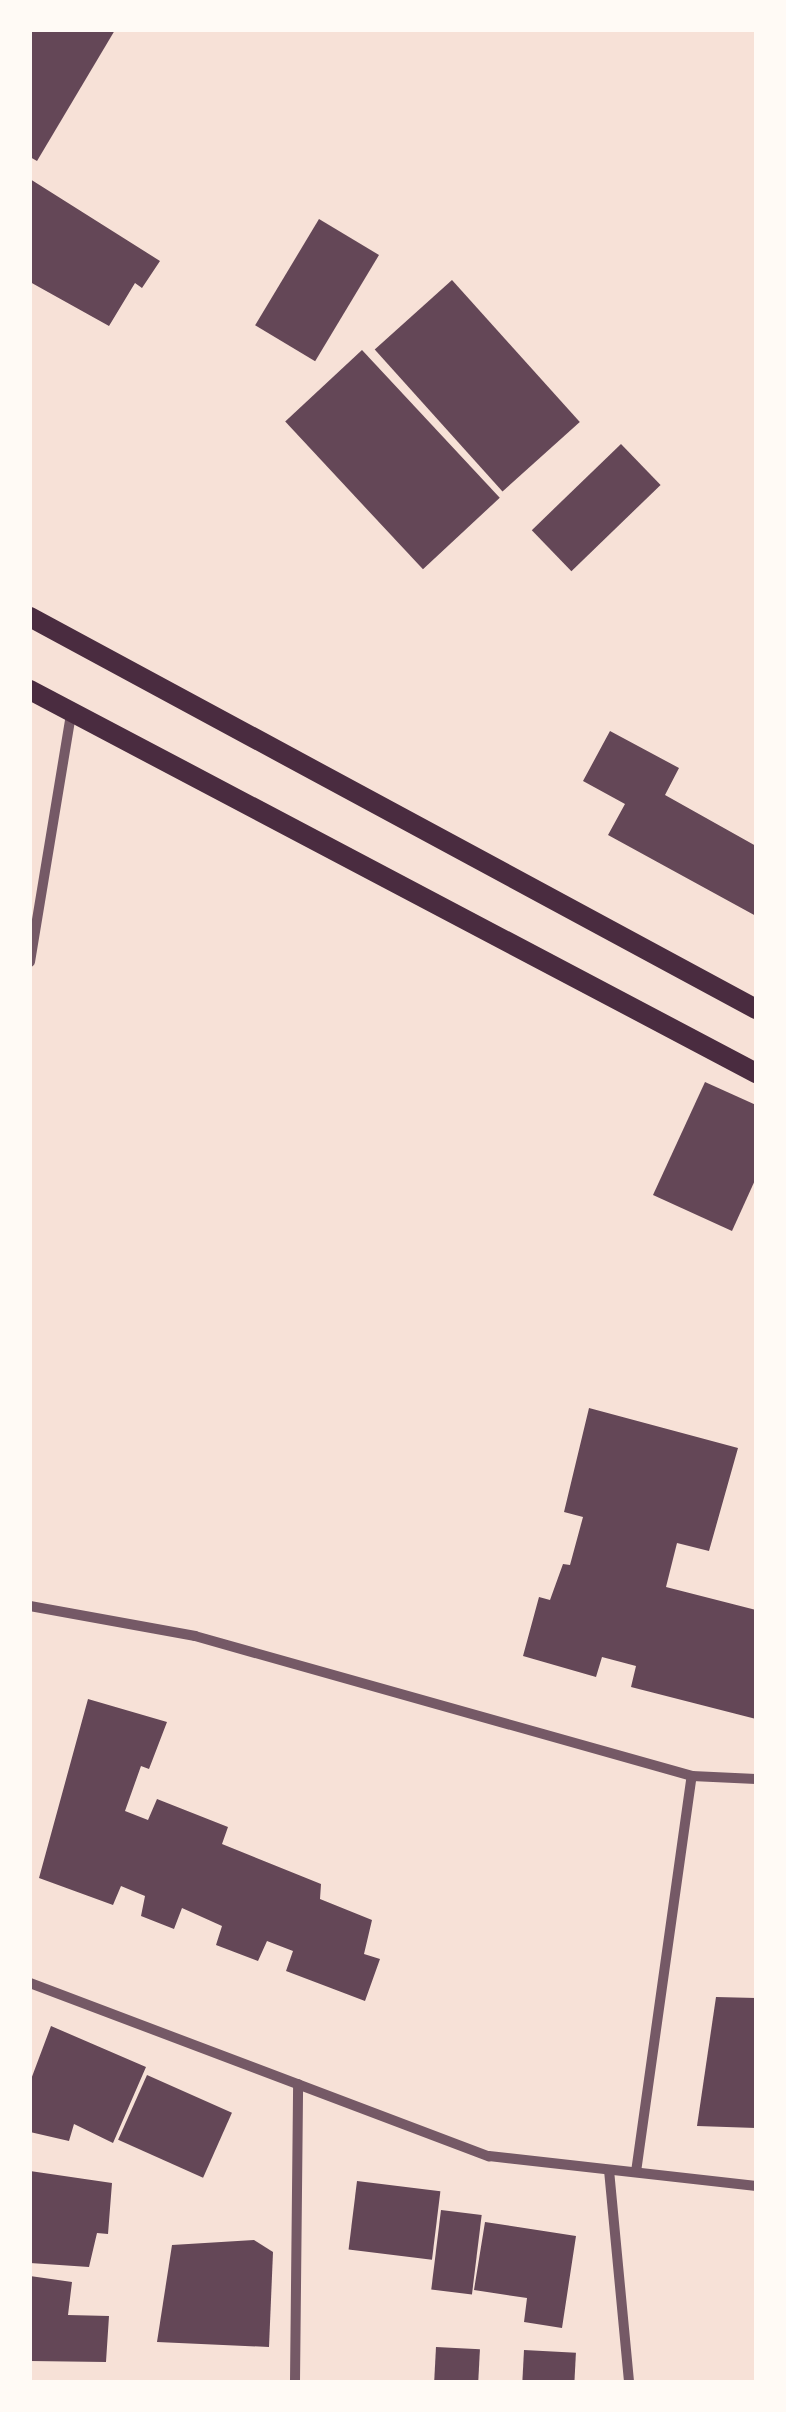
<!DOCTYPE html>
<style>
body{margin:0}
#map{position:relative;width:786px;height:2412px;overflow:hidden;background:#f7e1d7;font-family:"Titillium Web",sans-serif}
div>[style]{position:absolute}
.building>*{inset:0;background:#644757;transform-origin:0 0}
.minor>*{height:10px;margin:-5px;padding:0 5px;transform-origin:5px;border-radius:5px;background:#755966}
.secondary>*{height:20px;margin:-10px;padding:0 10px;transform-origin:10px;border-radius:10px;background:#4a2c40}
span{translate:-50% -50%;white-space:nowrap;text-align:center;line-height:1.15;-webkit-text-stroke:9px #fffaf5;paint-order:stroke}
.frame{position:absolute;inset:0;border:32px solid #fffaf5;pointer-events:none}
</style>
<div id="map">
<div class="building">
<div style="clip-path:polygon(30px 30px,115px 30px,37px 161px,30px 157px)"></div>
<div style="clip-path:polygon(30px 179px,160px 261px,142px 288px,135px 283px,109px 326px,30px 282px)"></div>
<div style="left:319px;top:219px;width:70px;height:124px;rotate:31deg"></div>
<div style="left:452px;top:280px;width:191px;height:104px;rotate:48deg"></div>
<div style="left:362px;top:350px;width:202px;height:105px;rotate:47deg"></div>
<div style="left:621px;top:444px;width:57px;height:124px;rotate:46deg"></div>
<div style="clip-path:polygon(610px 731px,679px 768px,665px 795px,756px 846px,756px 916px,608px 835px,625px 804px,583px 781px)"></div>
<div style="clip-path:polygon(705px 1082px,756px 1105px,756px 1178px,732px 1231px,653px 1195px)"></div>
<div style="clip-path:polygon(589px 1408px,738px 1448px,709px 1551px,677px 1543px,666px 1587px,756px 1610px,756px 1719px,631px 1687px,636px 1666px,602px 1657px,596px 1677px,523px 1656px,539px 1597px,550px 1600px,563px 1564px,570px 1565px,583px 1517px,564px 1512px)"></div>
<div style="clip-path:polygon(88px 1699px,167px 1722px,149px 1769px,141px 1766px,125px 1811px,148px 1820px,157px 1799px,228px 1827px,222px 1844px,321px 1884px,320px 1899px,372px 1920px,364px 1954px,380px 1959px,365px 2001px,286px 1971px,293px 1951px,267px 1941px,258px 1961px,216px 1945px,222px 1926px,182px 1908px,174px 1929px,141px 1916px,145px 1896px,121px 1886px,113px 1905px,39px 1878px)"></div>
<div style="clip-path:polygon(716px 1997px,756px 1998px,756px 2128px,697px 2126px)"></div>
<div style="clip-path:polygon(51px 2026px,146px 2067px,113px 2143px,74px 2124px,69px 2141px,30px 2132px,30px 2082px)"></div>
<div style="left:147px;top:2075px;width:93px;height:71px;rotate:24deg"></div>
<div style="clip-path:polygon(30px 2171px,112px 2183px,108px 2234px,97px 2233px,89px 2267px,30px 2263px)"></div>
<div style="left:357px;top:2181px;width:84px;height:69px;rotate:7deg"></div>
<div style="left:441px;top:2210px;width:41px;height:80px;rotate:7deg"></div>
<div style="clip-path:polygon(485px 2222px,576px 2236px,562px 2328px,524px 2322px,527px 2298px,474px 2290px)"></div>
<div style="clip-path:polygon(254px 2240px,273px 2252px,269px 2347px,157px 2342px,172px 2245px)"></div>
<div style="clip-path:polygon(30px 2276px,72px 2282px,68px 2315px,109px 2316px,106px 2362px,30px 2361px)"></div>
<div style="left:436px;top:2347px;width:44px;height:35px;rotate:3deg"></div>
<div style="left:524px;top:2350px;width:52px;height:32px;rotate:3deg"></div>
</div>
<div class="minor">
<div style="left:30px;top:962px;width:252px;rotate:-80.6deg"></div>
<div style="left:30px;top:1606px;width:168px;rotate:10.3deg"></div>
<div style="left:195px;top:1636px;width:516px;rotate:15.73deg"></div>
<div style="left:692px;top:1776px;width:64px;rotate:2.7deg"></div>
<div style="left:30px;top:1983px;width:491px;rotate:20.7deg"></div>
<div style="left:489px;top:2156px;width:269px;rotate:6.4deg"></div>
<div style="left:609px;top:2170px;width:213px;rotate:84.6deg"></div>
<div style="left:636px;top:2172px;width:400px;rotate:-82deg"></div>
<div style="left:295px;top:2382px;width:298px;rotate:-89.4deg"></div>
</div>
<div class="secondary">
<div style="left:30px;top:617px;width:825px;rotate:28.37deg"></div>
<div style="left:30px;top:690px;width:821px;rotate:27.81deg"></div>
</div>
<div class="frame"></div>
</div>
